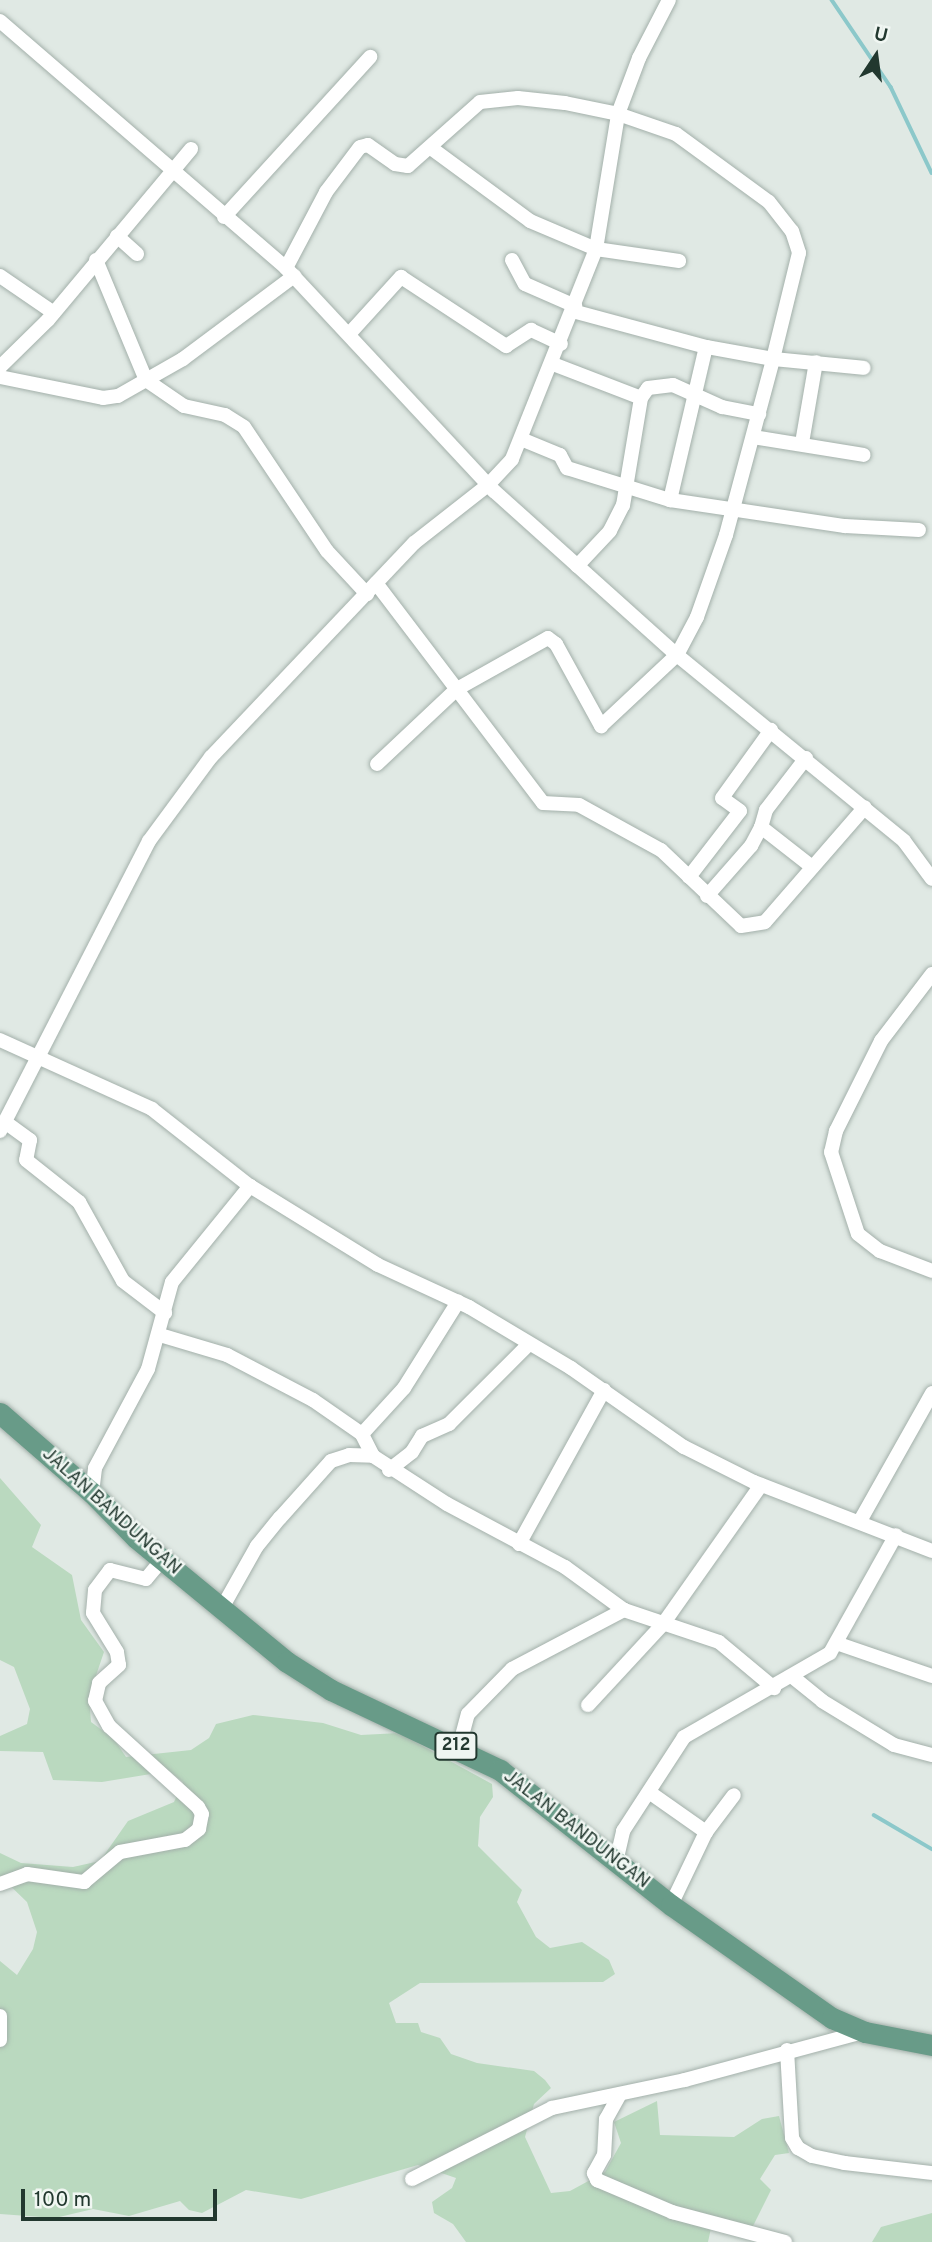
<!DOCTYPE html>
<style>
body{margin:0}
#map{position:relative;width:932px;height:2242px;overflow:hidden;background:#e0e9e4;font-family:Overpass,sans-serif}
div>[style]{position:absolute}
.green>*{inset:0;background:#bad9bf}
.stream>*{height:3.5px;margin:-1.75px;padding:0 1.75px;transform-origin:1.75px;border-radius:1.75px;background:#8cc8ca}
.roads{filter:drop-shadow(0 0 2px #a3b0aa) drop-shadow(0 0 2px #a3b0aa)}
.minor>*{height:14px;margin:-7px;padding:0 7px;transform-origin:7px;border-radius:7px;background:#fff}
.primary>*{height:21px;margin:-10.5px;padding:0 10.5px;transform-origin:10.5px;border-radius:10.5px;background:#689b88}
span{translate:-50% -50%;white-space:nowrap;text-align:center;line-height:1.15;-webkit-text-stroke:5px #f0f6f2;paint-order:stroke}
.shield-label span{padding:2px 5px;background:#f0f6f2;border:2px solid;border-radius:5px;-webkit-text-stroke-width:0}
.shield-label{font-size:18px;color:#22382f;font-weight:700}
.street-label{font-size:19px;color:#22382f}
.north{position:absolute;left:841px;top:21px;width:70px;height:70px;-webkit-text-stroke:5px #f0f6f2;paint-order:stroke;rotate:13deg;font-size:19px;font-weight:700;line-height:28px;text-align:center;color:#22382f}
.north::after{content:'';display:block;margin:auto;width:24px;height:32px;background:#22382f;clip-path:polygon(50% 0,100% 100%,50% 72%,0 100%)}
.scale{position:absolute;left:21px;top:2189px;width:196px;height:32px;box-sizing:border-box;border:4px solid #22382f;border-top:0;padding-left:9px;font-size:21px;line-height:24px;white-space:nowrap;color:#22382f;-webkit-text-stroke:5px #f0f6f2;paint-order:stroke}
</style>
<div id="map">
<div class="green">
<div style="clip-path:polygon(0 1478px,41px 1525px,32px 1547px,72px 1575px,81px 1620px,104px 1652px,89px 1696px,91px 1722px,114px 1739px,126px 1757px,191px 1750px,209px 1738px,216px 1724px,253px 1715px,323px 1723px,361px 1735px,399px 1733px,492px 1784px,493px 1797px,480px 1817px,478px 1846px,522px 1890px,517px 1902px,536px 1937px,550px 1948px,582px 1942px,609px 1960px,615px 1974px,603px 1982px,420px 1983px,389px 2003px,396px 2023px,418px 2023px,421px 2032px,440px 2038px,451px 2054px,477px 2063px,534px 2071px,545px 2080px,551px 2088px,534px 2104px,525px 2137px,551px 2193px,570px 2191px,605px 2172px,621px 2143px,614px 2122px,657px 2101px,660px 2135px,734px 2137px,762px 2119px,779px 2116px,789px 2153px,775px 2155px,760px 2179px,771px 2190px,752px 2228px,711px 2228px,708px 2242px,466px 2242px,453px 2224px,434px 2213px,432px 2202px,452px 2188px,456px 2178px,418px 2165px,301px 2199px,246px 2190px,202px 2213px,189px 2210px,180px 2201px,129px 2216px,93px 2209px,55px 2218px,0 2214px,0 1961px,17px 1975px,33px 1949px,37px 1932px,27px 1902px,0 1876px,0 1853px,21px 1863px,73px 1867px,100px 1861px,128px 1821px,174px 1802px,183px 1782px,169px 1771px,102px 1782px,53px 1780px,43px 1752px,0 1751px,0 1736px,27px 1724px,30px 1709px,14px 1667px,0 1660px)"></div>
<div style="clip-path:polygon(932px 2213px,932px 2242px,872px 2242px,881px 2227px)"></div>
</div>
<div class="stream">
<div style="left:832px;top:0;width:105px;rotate:55.9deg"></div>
<div style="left:891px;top:87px;width:95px;rotate:64.5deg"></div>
<div style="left:874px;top:1815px;width:67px;rotate:30.4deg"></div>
</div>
<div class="roads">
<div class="minor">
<div style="left:0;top:21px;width:378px;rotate:40.8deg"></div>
<div style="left:286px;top:268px;width:305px;rotate:47deg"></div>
<div style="left:494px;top:491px;width:246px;rotate:41.9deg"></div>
<div style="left:677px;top:655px;width:293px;rotate:39.3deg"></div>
<div style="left:904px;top:841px;width:47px;rotate:53.6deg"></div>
<div style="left:431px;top:148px;width:123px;rotate:36.4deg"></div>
<div style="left:530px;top:221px;width:72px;rotate:23deg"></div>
<div style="left:596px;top:249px;width:84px;rotate:8.2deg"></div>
<div style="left:224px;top:217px;width:217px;rotate:-47.6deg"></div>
<div style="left:117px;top:236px;width:27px;rotate:42deg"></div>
<div style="left:96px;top:260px;width:130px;rotate:67.4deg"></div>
<div style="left:146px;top:380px;width:46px;rotate:34.4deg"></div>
<div style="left:184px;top:406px;width:42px;rotate:12.4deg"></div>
<div style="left:225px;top:415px;width:22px;rotate:32deg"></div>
<div style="left:244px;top:427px;width:149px;rotate:56.2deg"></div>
<div style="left:327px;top:551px;width:59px;rotate:47.1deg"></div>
<div style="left:512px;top:260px;width:27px;rotate:62deg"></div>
<div style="left:525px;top:284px;width:55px;rotate:23.7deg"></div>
<div style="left:286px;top:268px;width:86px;rotate:-62.2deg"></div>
<div style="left:326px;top:192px;width:56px;rotate:-52.9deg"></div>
<div style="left:360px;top:147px;width:8px;rotate:-14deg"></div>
<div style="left:368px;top:145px;width:33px;rotate:35deg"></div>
<div style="left:395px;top:164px;width:13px;rotate:9deg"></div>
<div style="left:408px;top:166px;width:96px;rotate:-41.6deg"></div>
<div style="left:480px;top:102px;width:38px;rotate:-6deg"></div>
<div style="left:518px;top:98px;width:47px;rotate:6.1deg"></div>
<div style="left:565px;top:103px;width:54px;rotate:11.7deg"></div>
<div style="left:618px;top:114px;width:61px;rotate:19deg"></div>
<div style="left:676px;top:134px;width:115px;rotate:36.2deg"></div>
<div style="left:769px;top:202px;width:37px;rotate:52deg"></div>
<div style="left:792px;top:231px;width:23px;rotate:72deg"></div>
<div style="left:799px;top:253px;width:109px;rotate:103.8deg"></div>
<div style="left:773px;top:359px;width:91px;rotate:5.6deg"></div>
<div style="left:0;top:276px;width:65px;rotate:34.4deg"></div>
<div style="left:350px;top:333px;width:76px;rotate:-47.7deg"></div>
<div style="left:401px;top:277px;width:126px;rotate:33.3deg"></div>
<div style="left:506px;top:346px;width:30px;rotate:-33deg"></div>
<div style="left:531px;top:330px;width:33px;rotate:25deg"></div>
<div style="left:553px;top:364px;width:94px;rotate:21.1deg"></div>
<div style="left:641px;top:398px;width:109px;rotate:99.5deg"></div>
<div style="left:623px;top:505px;width:29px;rotate:117deg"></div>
<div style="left:610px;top:531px;width:48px;rotate:133.3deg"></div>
<div style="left:0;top:367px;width:67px;rotate:-44.4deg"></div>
<div style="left:48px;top:320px;width:223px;rotate:-50.1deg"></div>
<div style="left:0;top:377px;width:105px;rotate:11.5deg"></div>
<div style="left:103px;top:398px;width:15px;rotate:-8deg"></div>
<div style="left:118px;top:396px;width:75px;rotate:-29.6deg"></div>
<div style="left:183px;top:359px;width:139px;rotate:-36.8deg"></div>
<div style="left:641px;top:398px;width:12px;rotate:-55deg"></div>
<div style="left:648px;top:388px;width:25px;rotate:-7deg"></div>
<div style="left:673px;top:385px;width:54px;rotate:24.2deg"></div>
<div style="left:722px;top:407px;width:38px;rotate:11deg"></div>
<div style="left:753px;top:437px;width:112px;rotate:9.2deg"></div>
<div style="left:521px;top:439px;width:42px;rotate:22.3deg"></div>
<div style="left:560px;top:455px;width:15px;rotate:62deg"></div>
<div style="left:567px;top:468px;width:108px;rotate:17.3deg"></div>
<div style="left:670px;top:500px;width:177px;rotate:8.5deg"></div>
<div style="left:845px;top:526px;width:74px;rotate:3.1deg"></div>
<div style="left:802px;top:443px;width:82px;rotate:-80.2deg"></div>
<div style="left:670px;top:500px;width:157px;rotate:-76.8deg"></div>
<div style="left:376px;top:583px;width:276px;rotate:52.8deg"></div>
<div style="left:543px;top:803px;width:36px;rotate:3deg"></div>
<div style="left:579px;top:805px;width:94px;rotate:28.8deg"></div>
<div style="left:661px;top:850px;width:110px;rotate:43.5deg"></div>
<div style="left:741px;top:926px;width:24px;rotate:-9deg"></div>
<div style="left:765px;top:922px;width:152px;rotate:-49deg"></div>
<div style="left:806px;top:758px;width:66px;rotate:127.6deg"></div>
<div style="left:766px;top:810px;width:18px;rotate:106deg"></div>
<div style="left:761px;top:827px;width:65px;rotate:38.1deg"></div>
<div style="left:377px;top:764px;width:110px;rotate:-43.2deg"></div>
<div style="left:457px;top:689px;width:104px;rotate:-29.3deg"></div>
<div style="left:548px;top:638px;width:10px;rotate:37deg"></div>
<div style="left:556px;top:644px;width:94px;rotate:61.2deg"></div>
<div style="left:601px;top:726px;width:104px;rotate:-43.1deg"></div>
<div style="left:677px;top:655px;width:43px;rotate:-62.2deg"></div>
<div style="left:697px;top:617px;width:87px;rotate:-70.5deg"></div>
<div style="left:726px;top:535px;width:182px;rotate:-75deg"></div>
<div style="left:773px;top:359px;width:68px;rotate:-169.8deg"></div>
<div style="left:706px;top:347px;width:138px;rotate:-164.9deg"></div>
<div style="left:689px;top:877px;width:83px;rotate:-52.3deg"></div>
<div style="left:740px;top:811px;width:22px;rotate:-144deg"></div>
<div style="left:722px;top:798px;width:84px;rotate:-54.2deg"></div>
<div style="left:707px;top:896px;width:67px;rotate:-48.7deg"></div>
<div style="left:751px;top:846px;width:21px;rotate:-62deg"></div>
<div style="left:932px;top:974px;width:84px;rotate:127.3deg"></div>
<div style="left:881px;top:1041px;width:101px;rotate:116.6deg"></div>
<div style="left:836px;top:1131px;width:22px;rotate:103deg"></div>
<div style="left:831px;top:1152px;width:86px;rotate:71.8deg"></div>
<div style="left:858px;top:1234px;width:28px;rotate:38deg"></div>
<div style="left:880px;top:1251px;width:56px;rotate:21deg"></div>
<div style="left:0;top:1040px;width:167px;rotate:24.4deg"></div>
<div style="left:152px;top:1109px;width:125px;rotate:38.2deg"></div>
<div style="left:5px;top:1122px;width:31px;rotate:36deg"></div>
<div style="left:30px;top:1140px;width:20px;rotate:101deg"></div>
<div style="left:26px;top:1160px;width:68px;rotate:38.4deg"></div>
<div style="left:79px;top:1202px;width:90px;rotate:60.9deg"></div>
<div style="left:123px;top:1281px;width:53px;rotate:37.3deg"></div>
<div style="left:0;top:1131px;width:326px;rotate:-62.8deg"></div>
<div style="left:149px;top:841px;width:104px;rotate:-53.6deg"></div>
<div style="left:211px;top:757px;width:295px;rotate:-46.5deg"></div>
<div style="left:414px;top:543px;width:94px;rotate:-38.1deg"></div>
<div style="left:488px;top:485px;width:35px;rotate:-47deg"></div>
<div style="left:512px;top:459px;width:226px;rotate:-68.2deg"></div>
<div style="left:596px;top:249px;width:137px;rotate:-80.7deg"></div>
<div style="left:618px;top:114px;width:60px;rotate:-69.4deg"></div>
<div style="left:639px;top:58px;width:65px;rotate:-62.7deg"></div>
<div style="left:160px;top:1335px;width:70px;rotate:16.6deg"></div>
<div style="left:227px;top:1355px;width:97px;rotate:27.6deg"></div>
<div style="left:313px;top:1400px;width:60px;rotate:34.8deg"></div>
<div style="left:373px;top:1456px;width:25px;rotate:-117deg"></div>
<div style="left:362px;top:1434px;width:62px;rotate:-47.6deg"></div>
<div style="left:404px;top:1388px;width:102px;rotate:-57.9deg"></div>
<div style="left:389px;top:1470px;width:29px;rotate:-38deg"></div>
<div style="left:412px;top:1452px;width:19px;rotate:-58deg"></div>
<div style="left:422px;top:1436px;width:30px;rotate:-24deg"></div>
<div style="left:449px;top:1424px;width:113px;rotate:-45deg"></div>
<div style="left:92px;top:1493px;width:25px;rotate:-83deg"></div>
<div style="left:95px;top:1468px;width:112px;rotate:-61.8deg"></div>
<div style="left:148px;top:1369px;width:90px;rotate:-74.6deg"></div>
<div style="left:172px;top:1282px;width:124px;rotate:-50.9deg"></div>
<div style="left:250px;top:1186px;width:150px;rotate:31.7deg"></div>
<div style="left:378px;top:1265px;width:100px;rotate:24.8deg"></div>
<div style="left:469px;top:1307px;width:119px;rotate:30.9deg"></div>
<div style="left:571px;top:1368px;width:138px;rotate:35deg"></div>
<div style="left:684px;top:1447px;width:78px;rotate:26.6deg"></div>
<div style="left:754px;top:1482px;width:191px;rotate:21.2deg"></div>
<div style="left:860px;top:1521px;width:147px;rotate:-60.6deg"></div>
<div style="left:519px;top:1544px;width:176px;rotate:-61.1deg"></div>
<div style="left:222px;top:1608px;width:71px;rotate:-60.6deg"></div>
<div style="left:257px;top:1546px;width:36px;rotate:-51deg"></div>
<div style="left:280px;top:1518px;width:76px;rotate:-48.2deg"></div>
<div style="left:331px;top:1461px;width:19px;rotate:-18deg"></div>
<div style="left:349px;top:1455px;width:24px;rotate:2deg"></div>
<div style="left:373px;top:1456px;width:88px;rotate:33deg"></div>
<div style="left:447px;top:1504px;width:134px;rotate:28.1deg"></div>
<div style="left:565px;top:1567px;width:73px;rotate:36.1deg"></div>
<div style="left:839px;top:1644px;width:98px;rotate:19deg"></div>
<div style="left:794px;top:1678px;width:36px;rotate:39deg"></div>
<div style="left:822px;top:1701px;width:84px;rotate:31.4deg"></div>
<div style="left:894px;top:1745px;width:39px;rotate:15deg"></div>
<div style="left:588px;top:1705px;width:110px;rotate:-47.2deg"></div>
<div style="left:663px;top:1624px;width:170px;rotate:-54.8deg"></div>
<div style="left:459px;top:1747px;width:34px;rotate:-75deg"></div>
<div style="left:468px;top:1714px;width:63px;rotate:-45.6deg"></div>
<div style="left:512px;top:1669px;width:127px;rotate:-27.8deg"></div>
<div style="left:624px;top:1610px;width:100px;rotate:18.6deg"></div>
<div style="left:719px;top:1642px;width:72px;rotate:39.9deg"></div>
<div style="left:649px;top:1792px;width:70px;rotate:35.1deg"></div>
<div style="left:706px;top:1832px;width:46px;rotate:-52.9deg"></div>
<div style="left:616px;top:1862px;width:32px;rotate:-77deg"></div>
<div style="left:623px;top:1831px;width:112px;rotate:-57deg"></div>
<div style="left:684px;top:1737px;width:168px;rotate:-29.9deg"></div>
<div style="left:830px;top:1653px;width:135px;rotate:-60.8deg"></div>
<div style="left:0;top:1884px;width:29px;rotate:-20deg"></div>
<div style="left:27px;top:1874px;width:58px;rotate:8deg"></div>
<div style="left:84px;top:1882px;width:47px;rotate:-39.8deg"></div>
<div style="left:120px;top:1852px;width:66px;rotate:-10.5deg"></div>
<div style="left:185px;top:1840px;width:18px;rotate:-38deg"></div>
<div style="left:199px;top:1829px;width:15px;rotate:-79deg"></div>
<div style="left:202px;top:1814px;width:8px;rotate:-120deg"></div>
<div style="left:198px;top:1807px;width:120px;rotate:-137.7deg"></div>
<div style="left:109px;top:1726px;width:29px;rotate:-119deg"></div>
<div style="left:95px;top:1701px;width:18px;rotate:-77deg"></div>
<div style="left:99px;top:1683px;width:27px;rotate:-42deg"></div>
<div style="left:119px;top:1665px;width:13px;rotate:-99deg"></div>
<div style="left:117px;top:1652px;width:46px;rotate:-121.6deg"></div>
<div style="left:93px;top:1613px;width:23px;rotate:-85deg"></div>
<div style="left:95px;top:1590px;width:25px;rotate:-53deg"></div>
<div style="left:110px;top:1570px;width:37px;rotate:14deg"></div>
<div style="left:146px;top:1579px;width:25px;rotate:-50deg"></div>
<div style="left:671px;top:1905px;width:81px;rotate:-64.4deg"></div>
<div style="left:0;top:2016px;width:24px;rotate:90deg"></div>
<div style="left:787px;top:2050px;width:88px;rotate:86.7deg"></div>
<div style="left:792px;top:2138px;width:12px;rotate:59deg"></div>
<div style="left:798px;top:2148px;width:16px;rotate:30deg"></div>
<div style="left:812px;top:2156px;width:34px;rotate:12deg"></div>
<div style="left:845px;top:2163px;width:88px;rotate:6.6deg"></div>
<div style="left:620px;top:2094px;width:29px;rotate:119deg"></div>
<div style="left:606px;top:2119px;width:36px;rotate:93deg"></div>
<div style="left:604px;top:2155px;width:21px;rotate:119deg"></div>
<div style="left:594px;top:2173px;width:8px;rotate:67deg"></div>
<div style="left:597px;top:2180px;width:82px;rotate:23.1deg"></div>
<div style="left:672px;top:2212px;width:117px;rotate:14.9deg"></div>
<div style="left:412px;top:2179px;width:157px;rotate:-26.9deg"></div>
<div style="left:552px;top:2108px;width:136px;rotate:-11.9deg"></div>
<div style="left:685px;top:2080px;width:184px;rotate:-15.1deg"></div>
</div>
<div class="primary">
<div style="left:0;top:1413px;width:122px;rotate:41deg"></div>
<div style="left:92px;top:1493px;width:63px;rotate:45.6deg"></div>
<div style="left:136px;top:1538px;width:195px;rotate:39.4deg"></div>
<div style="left:287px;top:1662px;width:52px;rotate:32.5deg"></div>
<div style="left:331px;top:1690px;width:187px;rotate:25.3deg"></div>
<div style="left:500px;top:1770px;width:218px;rotate:38.3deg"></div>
<div style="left:671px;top:1905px;width:197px;rotate:35.1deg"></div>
<div style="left:832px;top:2018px;width:36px;rotate:23deg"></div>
<div style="left:865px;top:2032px;width:68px;rotate:11deg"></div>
</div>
</div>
<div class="shield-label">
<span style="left:456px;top:1746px">212</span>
</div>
<div class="street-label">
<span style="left:111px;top:1512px;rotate:42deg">JALAN BANDUNGAN</span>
<span style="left:576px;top:1830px;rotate:38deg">JALAN BANDUNGAN</span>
</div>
<div class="north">U</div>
<div class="scale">100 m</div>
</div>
